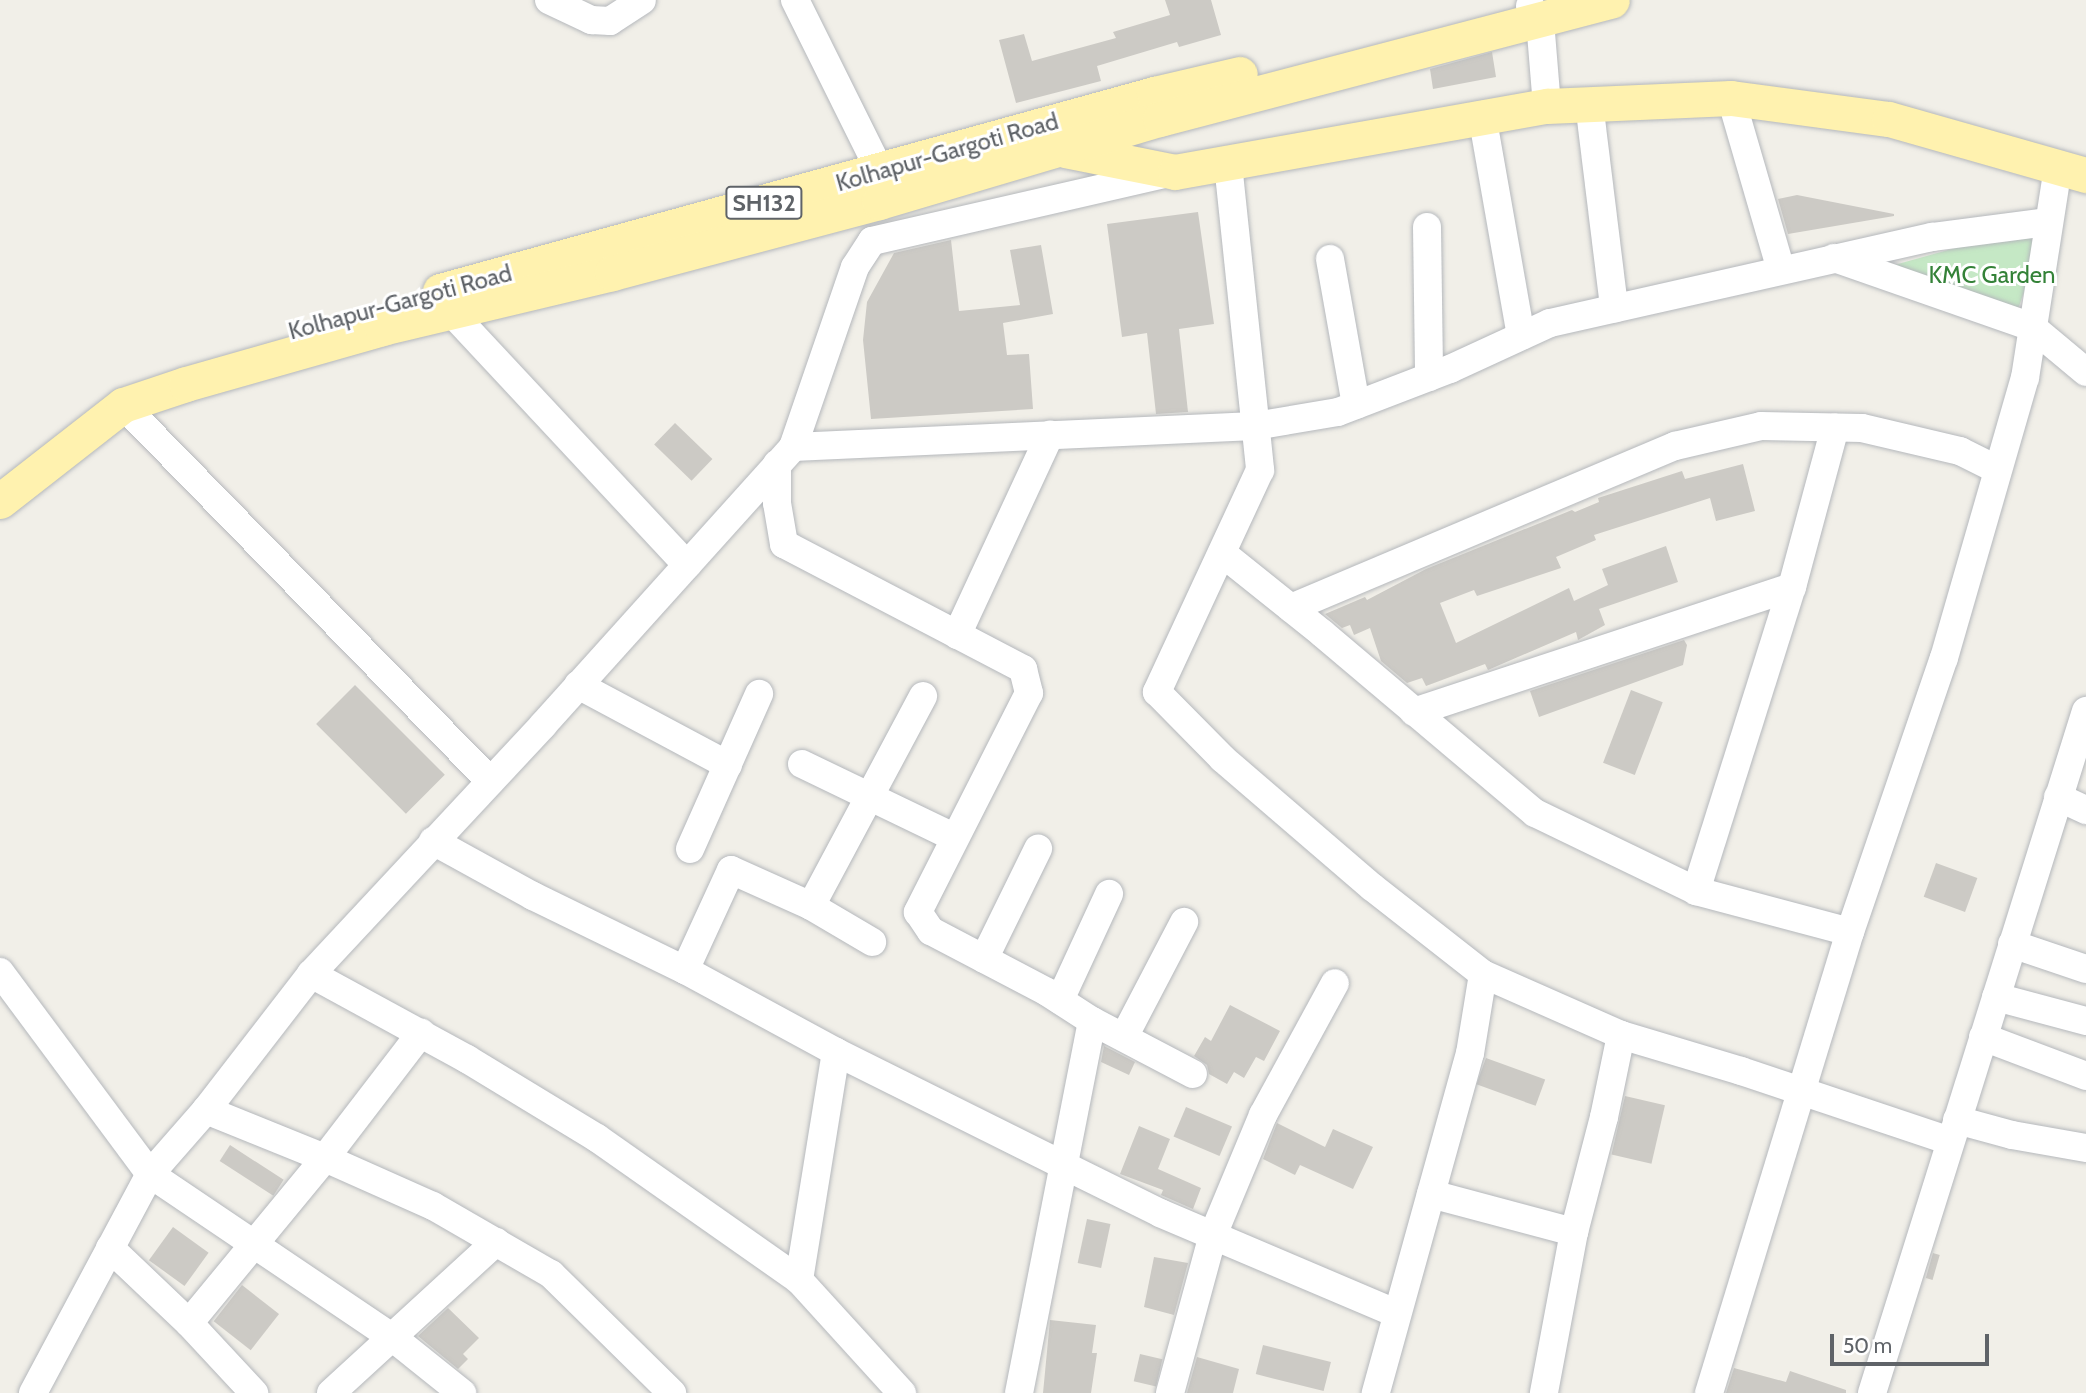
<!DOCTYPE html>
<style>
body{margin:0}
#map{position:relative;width:2086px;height:1393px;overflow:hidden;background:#f1efe8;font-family:Cabin,sans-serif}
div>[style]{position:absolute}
.green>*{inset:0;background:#c5e8c5}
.building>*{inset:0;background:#cccac5;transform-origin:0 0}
.roads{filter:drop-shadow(0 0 2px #b5b8bc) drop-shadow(0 0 2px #b5b8bc)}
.minor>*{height:28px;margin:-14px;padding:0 14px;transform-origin:14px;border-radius:14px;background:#fff}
.major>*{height:35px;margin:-17.5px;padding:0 17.5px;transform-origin:17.5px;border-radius:17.5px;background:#fff2af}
span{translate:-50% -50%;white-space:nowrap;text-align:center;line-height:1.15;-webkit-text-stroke:6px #fff;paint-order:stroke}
.shield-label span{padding:2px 5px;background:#fff;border:2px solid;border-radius:5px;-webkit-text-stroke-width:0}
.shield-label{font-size:23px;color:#5f6368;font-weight:700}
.street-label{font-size:24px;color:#5f6368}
.park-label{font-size:24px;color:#348238}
.scale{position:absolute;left:1830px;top:1334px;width:159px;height:32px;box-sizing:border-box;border:4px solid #5f6368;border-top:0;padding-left:9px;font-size:21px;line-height:24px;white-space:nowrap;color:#5f6368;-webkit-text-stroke:5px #fff;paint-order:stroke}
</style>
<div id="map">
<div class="green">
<div style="clip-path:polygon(2048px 222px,2014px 321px,1873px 271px)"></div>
</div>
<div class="building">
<div style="clip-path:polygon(1165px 0,1211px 0,1221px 35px,1179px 47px,1177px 42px,1097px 66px,1101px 81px,1016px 103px,999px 40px,1024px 34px,1032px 61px,1116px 38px,1113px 32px,1170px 15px)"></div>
<div style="clip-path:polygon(1492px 52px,1496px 77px,1433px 89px,1430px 69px)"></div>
<div style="clip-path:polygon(1797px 195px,1894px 214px,1894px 216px,1788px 234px,1778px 199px)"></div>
<div style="clip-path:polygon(1198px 212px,1214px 324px,1179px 329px,1188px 412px,1156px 414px,1147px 333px,1122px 337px,1107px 224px)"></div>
<div style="clip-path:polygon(951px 240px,959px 311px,1020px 305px,1010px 250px,1041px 245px,1053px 314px,1003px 323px,1007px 355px,1029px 354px,1033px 409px,871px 419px,863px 340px,867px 302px,894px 253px)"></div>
<div style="left:675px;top:423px;width:52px;height:30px;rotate:44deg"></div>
<div style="clip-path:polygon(1743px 464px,1755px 511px,1716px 521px,1710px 498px,1594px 535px,1596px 540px,1556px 557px,1561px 568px,1477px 596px,1474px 590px,1440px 603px,1456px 643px,1569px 588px,1574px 601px,1608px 585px,1602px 569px,1666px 546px,1678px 582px,1599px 609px,1605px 625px,1578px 640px,1576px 632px,1488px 670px,1485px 664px,1426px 686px,1422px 678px,1407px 683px,1381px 661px,1370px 628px,1354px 635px,1350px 625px,1342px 628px,1325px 614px,1365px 597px,1367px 600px,1426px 569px,1572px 510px,1575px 512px,1599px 502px,1598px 498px,1682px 471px,1685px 479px)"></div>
<div style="clip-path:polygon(1684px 640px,1687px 645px,1683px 665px,1539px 717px,1530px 691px)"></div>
<div style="left:355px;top:685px;width:127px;height:55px;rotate:45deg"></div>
<div style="left:1631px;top:690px;width:34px;height:78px;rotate:21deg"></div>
<div style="left:1936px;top:863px;width:44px;height:36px;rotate:20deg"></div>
<div style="clip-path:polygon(1230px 1005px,1280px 1031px,1264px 1061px,1256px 1057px,1244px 1078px,1234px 1072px,1227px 1084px,1209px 1074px,1207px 1065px,1194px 1056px,1205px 1037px,1211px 1041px)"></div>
<div style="clip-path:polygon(1104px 1046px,1135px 1062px,1129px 1075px,1101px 1062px)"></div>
<div style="left:1486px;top:1058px;width:63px;height:28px;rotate:20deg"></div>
<div style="left:1625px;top:1096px;width:41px;height:60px;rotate:13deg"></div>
<div style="left:1186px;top:1107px;width:50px;height:32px;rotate:23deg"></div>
<div style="clip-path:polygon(1277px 1123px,1325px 1147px,1333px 1129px,1373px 1147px,1353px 1189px,1300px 1165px,1295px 1175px,1263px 1159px)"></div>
<div style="clip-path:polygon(1139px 1126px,1170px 1139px,1158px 1169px,1201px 1188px,1193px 1209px,1161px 1195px,1163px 1190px,1120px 1174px)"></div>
<div style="left:230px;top:1145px;width:64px;height:19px;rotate:33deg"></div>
<div style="left:1087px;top:1219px;width:24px;height:45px;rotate:12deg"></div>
<div style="left:173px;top:1227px;width:44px;height:41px;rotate:36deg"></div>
<div style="left:1933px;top:1253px;width:7px;height:26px;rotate:16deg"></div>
<div style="clip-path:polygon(1154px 1257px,1188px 1263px,1174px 1315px,1144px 1307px)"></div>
<div style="left:242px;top:1285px;width:47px;height:46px;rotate:38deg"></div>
<div style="clip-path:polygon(448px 1308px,479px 1338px,463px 1354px,468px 1359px,458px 1369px,418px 1336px)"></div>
<div style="clip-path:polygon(1050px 1320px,1096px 1325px,1092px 1353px,1097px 1353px,1091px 1393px,1043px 1393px)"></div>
<div style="left:1263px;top:1345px;width:70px;height:30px;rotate:14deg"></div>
<div style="left:1140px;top:1354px;width:23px;height:28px;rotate:13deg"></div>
<div style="clip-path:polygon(1197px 1357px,1239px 1369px,1233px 1393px,1187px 1393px)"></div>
<div style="clip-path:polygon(1734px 1368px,1786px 1382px,1790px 1371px,1846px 1390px,1846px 1393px,1726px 1393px)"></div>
</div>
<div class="roads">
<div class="minor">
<div style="left:549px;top:0;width:47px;rotate:25.5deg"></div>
<div style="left:591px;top:20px;width:19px;rotate:3deg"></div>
<div style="left:610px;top:21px;width:38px;rotate:-33deg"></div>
<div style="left:795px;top:0;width:191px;rotate:63.6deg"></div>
<div style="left:880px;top:171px;width:20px;rotate:93deg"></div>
<div style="left:1530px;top:6px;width:18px;rotate:56deg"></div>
<div style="left:1540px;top:21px;width:85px;rotate:85.3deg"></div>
<div style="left:1731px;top:98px;width:179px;rotate:73.8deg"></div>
<div style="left:1589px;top:103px;width:207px;rotate:83deg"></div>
<div style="left:1482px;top:115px;width:224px;rotate:80deg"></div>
<div style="left:1228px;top:164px;width:308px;rotate:84deg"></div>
<div style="left:1260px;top:470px;width:245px;rotate:114.9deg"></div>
<div style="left:1157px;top:692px;width:94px;rotate:45.4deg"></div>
<div style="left:1223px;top:759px;width:196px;rotate:40.7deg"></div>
<div style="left:1372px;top:887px;width:141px;rotate:38.1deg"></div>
<div style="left:1483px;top:974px;width:80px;rotate:99.3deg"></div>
<div style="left:1470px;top:1053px;width:353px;rotate:105.5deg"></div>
<div style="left:1427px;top:227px;width:150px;rotate:89.2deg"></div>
<div style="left:1834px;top:258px;width:210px;rotate:19.2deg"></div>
<div style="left:2032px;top:327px;width:70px;rotate:39.8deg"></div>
<div style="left:1330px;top:259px;width:148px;rotate:79.9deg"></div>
<div style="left:451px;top:312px;width:346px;rotate:47deg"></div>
<div style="left:123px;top:405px;width:525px;rotate:45.69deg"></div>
<div style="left:793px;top:447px;width:462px;rotate:-2.6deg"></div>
<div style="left:1255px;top:426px;width:84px;rotate:-9.6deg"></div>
<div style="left:1338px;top:412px;width:120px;rotate:-21deg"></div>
<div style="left:1450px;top:369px;width:110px;rotate:-24.7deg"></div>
<div style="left:1550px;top:323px;width:392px;rotate:-12.7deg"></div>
<div style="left:1932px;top:237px;width:117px;rotate:-7.4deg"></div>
<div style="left:777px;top:464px;width:39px;rotate:90deg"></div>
<div style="left:777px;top:503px;width:42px;rotate:80.3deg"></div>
<div style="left:784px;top:544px;width:270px;rotate:27.6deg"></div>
<div style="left:1023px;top:669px;width:25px;rotate:76deg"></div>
<div style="left:1029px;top:693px;width:246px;rotate:116.9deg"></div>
<div style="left:918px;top:912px;width:23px;rotate:56deg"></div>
<div style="left:931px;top:931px;width:131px;rotate:27.7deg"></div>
<div style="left:1047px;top:992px;width:54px;rotate:32.8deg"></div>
<div style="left:1092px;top:1021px;width:114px;rotate:27.7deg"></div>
<div style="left:1222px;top:553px;width:129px;rotate:38.7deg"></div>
<div style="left:1323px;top:634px;width:277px;rotate:40.2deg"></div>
<div style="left:1535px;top:813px;width:179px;rotate:25.8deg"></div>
<div style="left:1696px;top:891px;width:159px;rotate:14.9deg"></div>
<div style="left:1291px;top:608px;width:417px;rotate:-22.9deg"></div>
<div style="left:1675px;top:446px;width:88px;rotate:-13.1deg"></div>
<div style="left:1761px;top:426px;width:101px;rotate:1.1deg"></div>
<div style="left:1862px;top:428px;width:101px;rotate:13.2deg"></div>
<div style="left:1960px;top:451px;width:42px;rotate:26.6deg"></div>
<div style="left:957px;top:635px;width:221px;rotate:-65.1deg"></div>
<div style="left:578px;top:685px;width:170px;rotate:28.1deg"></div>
<div style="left:1414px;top:712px;width:398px;rotate:-18.3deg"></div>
<div style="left:802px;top:764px;width:169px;rotate:25.7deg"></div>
<div style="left:2058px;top:797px;width:31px;rotate:25deg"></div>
<div style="left:433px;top:841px;width:114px;rotate:28.8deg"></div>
<div style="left:533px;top:896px;width:169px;rotate:26deg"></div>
<div style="left:685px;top:970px;width:172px;rotate:28.5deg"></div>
<div style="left:836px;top:1052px;width:254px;rotate:26.5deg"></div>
<div style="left:1063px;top:1165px;width:108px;rotate:26.3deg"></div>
<div style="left:1160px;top:1213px;width:256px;rotate:23deg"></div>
<div style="left:690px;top:849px;width:170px;rotate:-66deg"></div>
<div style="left:1696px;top:891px;width:319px;rotate:-72.5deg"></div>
<div style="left:1792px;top:587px;width:165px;rotate:-74.9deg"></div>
<div style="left:811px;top:906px;width:238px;rotate:-61.9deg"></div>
<div style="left:2012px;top:944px;width:78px;rotate:18.7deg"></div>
<div style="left:984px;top:959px;width:123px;rotate:-63.9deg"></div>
<div style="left:685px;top:970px;width:110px;rotate:-65.3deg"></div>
<div style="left:731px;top:870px;width:88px;rotate:24.2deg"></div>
<div style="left:811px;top:906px;width:71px;rotate:30.5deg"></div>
<div style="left:0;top:972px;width:252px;rotate:53.4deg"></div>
<div style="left:150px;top:1174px;width:292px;rotate:34deg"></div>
<div style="left:392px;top:1337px;width:90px;rotate:38.7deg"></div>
<div style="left:311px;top:974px;width:178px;rotate:28.6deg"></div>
<div style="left:467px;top:1059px;width:152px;rotate:31.3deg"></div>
<div style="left:597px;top:1138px;width:247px;rotate:35.1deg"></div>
<div style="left:799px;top:1280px;width:153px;rotate:47.7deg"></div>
<div style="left:1483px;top:974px;width:151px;rotate:23.8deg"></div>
<div style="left:1621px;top:1035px;width:84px;rotate:101.7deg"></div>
<div style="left:1604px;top:1117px;width:119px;rotate:104.6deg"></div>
<div style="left:1574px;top:1232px;width:164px;rotate:100.6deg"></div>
<div style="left:1996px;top:997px;width:93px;rotate:14.9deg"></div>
<div style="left:1060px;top:1000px;width:117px;rotate:-65.2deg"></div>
<div style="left:1621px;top:1035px;width:125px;rotate:16.7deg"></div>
<div style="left:1741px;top:1071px;width:220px;rotate:18.5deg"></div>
<div style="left:1124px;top:1037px;width:130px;rotate:-62.4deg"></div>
<div style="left:1983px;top:1037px;width:110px;rotate:20.7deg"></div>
<div style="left:206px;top:1110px;width:128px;rotate:22deg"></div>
<div style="left:325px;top:1158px;width:118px;rotate:24deg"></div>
<div style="left:433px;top:1206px;width:136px;rotate:30deg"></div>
<div style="left:551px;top:1274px;width:170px;rotate:44.5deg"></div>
<div style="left:1957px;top:1120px;width:57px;rotate:15.3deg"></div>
<div style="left:2012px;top:1135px;width:75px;rotate:10deg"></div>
<div style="left:1431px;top:1194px;width:148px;rotate:14.9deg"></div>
<div style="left:110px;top:1248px;width:109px;rotate:43.5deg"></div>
<div style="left:189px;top:1323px;width:96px;rotate:47.1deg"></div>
<div style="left:799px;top:1280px;width:231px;rotate:-80.8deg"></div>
<div style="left:189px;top:1323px;width:214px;rotate:-50.5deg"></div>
<div style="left:325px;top:1158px;width:158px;rotate:-52.5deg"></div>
<div style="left:33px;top:1393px;width:248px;rotate:-61.9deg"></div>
<div style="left:150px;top:1174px;width:85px;rotate:-48.8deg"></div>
<div style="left:206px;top:1110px;width:172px;rotate:-52.3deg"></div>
<div style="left:311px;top:974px;width:340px;rotate:-47deg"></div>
<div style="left:543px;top:725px;width:374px;rotate:-48deg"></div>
<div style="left:793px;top:447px;width:190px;rotate:-71deg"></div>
<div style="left:855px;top:267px;width:31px;rotate:-57deg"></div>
<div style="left:872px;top:241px;width:306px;rotate:-12.9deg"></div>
<div style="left:331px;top:1393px;width:224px;rotate:-42.5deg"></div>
<div style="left:1019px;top:1393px;width:379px;rotate:-78.9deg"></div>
<div style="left:1170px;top:1393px;width:164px;rotate:-74.8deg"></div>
<div style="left:1213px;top:1235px;width:130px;rotate:-67.4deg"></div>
<div style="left:1263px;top:1115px;width:150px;rotate:-61.4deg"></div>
<div style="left:1709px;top:1393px;width:482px;rotate:-73deg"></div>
<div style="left:1850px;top:932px;width:290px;rotate:-71.1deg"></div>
<div style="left:1944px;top:658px;width:291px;rotate:-73.9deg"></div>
<div style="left:2025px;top:378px;width:214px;rotate:-81.1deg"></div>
<div style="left:1872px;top:1393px;width:715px;rotate:-72.58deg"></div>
</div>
<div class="major">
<div style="left:1065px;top:150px;width:112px;rotate:11.3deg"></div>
<div style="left:1175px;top:172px;width:378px;rotate:-10.1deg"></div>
<div style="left:1547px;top:106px;width:184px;rotate:-2.5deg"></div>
<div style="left:1731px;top:98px;width:159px;rotate:7.6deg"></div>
<div style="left:1889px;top:119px;width:205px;rotate:15.9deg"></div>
<div style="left:440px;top:291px;width:741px;rotate:-15.42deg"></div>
<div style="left:1154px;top:94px;width:88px;rotate:-13.1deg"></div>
<div style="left:0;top:501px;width:156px;rotate:-38deg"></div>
<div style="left:123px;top:405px;width:66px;rotate:-18.4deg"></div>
<div style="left:186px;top:384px;width:204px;rotate:-15.9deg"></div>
<div style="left:382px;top:328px;width:236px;rotate:-13.4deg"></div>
<div style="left:612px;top:273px;width:276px;rotate:-14.9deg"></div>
<div style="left:879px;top:202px;width:293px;rotate:-16.5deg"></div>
<div style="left:1160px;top:119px;width:467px;rotate:-14.7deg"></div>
</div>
</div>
<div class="shield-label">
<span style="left:764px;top:203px">SH132</span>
</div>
<div class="street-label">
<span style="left:947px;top:152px;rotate:-16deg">Kolhapur-Gargoti Road</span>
<span style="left:400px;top:302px;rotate:-15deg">Kolhapur-Gargoti Road</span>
</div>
<div class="park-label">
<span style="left:1992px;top:275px">KMC Garden</span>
</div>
<div class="scale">50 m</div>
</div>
